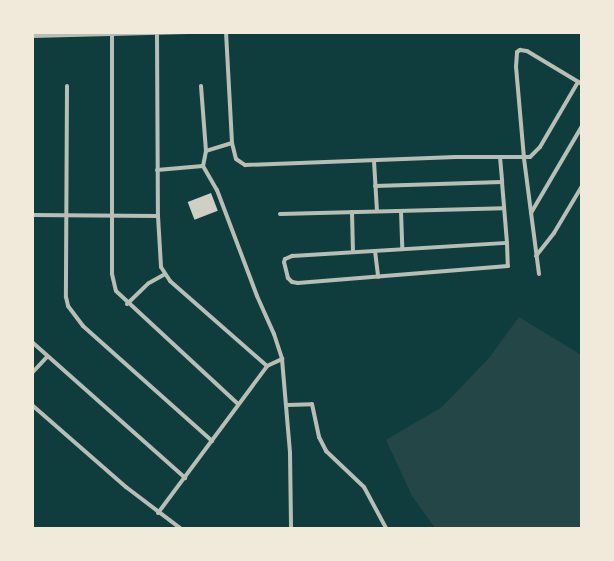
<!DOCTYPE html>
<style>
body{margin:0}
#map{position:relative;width:614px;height:561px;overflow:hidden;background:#0f3d3e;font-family:Commissioner,sans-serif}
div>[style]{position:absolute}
.green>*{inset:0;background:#244646}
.building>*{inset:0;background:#cfcfc3;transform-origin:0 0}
.minor>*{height:4px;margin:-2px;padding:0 2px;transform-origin:2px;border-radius:2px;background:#b8beb3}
span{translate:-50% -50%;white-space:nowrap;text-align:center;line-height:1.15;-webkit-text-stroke:4px #f1e9da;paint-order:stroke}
.frame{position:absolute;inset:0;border:34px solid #f1e9da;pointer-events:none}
</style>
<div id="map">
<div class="green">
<div style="clip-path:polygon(519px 317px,581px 355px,581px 528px,435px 528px,412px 496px,386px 440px,442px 407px,489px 358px)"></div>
</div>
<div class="building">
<div style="left:211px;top:193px;width:19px;height:25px;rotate:69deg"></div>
</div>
<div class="minor">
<div style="left:226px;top:32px;width:111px;rotate:86.9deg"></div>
<div style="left:232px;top:143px;width:16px;rotate:76deg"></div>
<div style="left:236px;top:159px;width:11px;rotate:34deg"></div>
<div style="left:245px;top:165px;width:211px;rotate:-2.2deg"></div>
<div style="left:456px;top:157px;width:74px"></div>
<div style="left:530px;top:157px;width:14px;rotate:-45deg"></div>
<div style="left:540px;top:147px;width:75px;rotate:-59.7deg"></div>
<div style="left:112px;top:34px;width:240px;rotate:90deg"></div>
<div style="left:112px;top:274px;width:17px;rotate:77deg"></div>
<div style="left:116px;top:291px;width:166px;rotate:42.8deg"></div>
<div style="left:157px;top:35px;width:181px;rotate:89.7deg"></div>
<div style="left:158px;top:216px;width:51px;rotate:86.6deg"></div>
<div style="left:161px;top:267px;width:17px;rotate:57deg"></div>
<div style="left:170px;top:281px;width:129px;rotate:41.2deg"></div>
<div style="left:32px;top:36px;width:156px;rotate:-1.5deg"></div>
<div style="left:67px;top:86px;width:211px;rotate:90.3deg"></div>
<div style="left:66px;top:297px;width:9px;rotate:77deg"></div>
<div style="left:68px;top:306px;width:25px;rotate:53deg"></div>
<div style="left:83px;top:326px;width:173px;rotate:41.7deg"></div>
<div style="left:201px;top:86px;width:65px;rotate:85.6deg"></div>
<div style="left:232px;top:143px;width:27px;rotate:163deg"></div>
<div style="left:206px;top:151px;width:15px;rotate:101deg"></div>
<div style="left:203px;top:166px;width:28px;rotate:60deg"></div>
<div style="left:217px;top:190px;width:113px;rotate:69.3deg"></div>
<div style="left:257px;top:296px;width:42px;rotate:65.9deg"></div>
<div style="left:274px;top:334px;width:26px;rotate:72deg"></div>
<div style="left:282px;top:359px;width:94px;rotate:85.1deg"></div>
<div style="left:290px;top:453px;width:75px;rotate:89.2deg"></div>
<div style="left:500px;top:157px;width:25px;rotate:85deg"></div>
<div style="left:502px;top:182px;width:61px;rotate:85.3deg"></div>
<div style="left:507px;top:243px;width:23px;rotate:88deg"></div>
<div style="left:508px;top:266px;width:211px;rotate:175.4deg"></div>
<div style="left:298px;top:283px;width:6px;rotate:-171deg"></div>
<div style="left:292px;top:282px;width:6px;rotate:-135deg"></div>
<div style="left:288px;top:278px;width:16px;rotate:-104deg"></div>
<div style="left:284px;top:262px;width:3px;rotate:-72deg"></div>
<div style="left:285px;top:259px;width:8px;rotate:-23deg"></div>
<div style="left:292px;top:256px;width:215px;rotate:-3.5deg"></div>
<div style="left:374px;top:161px;width:50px;rotate:86.6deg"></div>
<div style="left:157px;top:170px;width:46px;rotate:-5deg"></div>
<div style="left:375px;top:186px;width:127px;rotate:-1.8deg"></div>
<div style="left:401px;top:211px;width:38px;rotate:88deg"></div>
<div style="left:352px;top:212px;width:40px;rotate:88.6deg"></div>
<div style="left:531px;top:213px;width:101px;rotate:-59.6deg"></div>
<div style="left:280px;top:214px;width:224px;rotate:-1.5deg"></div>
<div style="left:32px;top:215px;width:126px;rotate:0.5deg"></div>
<div style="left:375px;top:251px;width:26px;rotate:83deg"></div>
<div style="left:536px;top:256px;width:29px;rotate:-52deg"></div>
<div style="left:554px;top:233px;width:55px;rotate:-59.2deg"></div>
<div style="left:539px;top:274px;width:117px;rotate:-97.4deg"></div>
<div style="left:524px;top:158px;width:91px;rotate:-95deg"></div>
<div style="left:516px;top:67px;width:15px;rotate:-86deg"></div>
<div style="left:517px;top:52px;width:4px;rotate:-34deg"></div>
<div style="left:520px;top:50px;width:7px;rotate:8deg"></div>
<div style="left:527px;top:51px;width:64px;rotate:31deg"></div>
<div style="left:127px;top:304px;width:30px;rotate:-44deg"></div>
<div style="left:149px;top:283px;width:18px;rotate:-29deg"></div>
<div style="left:32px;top:342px;width:205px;rotate:41.6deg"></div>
<div style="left:32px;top:373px;width:22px;rotate:-47deg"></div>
<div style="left:32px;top:405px;width:125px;rotate:41.1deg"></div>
<div style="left:126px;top:487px;width:68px;rotate:37.2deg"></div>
<div style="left:287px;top:405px;width:25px;rotate:-2deg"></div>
<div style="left:312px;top:404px;width:34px;rotate:78deg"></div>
<div style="left:319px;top:437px;width:16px;rotate:63deg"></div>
<div style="left:326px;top:451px;width:52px;rotate:43.5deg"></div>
<div style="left:364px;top:487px;width:47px;rotate:61.8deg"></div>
<div style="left:158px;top:513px;width:183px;rotate:-53.4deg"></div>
<div style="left:267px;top:366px;width:17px;rotate:-25deg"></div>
</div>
<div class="frame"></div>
</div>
